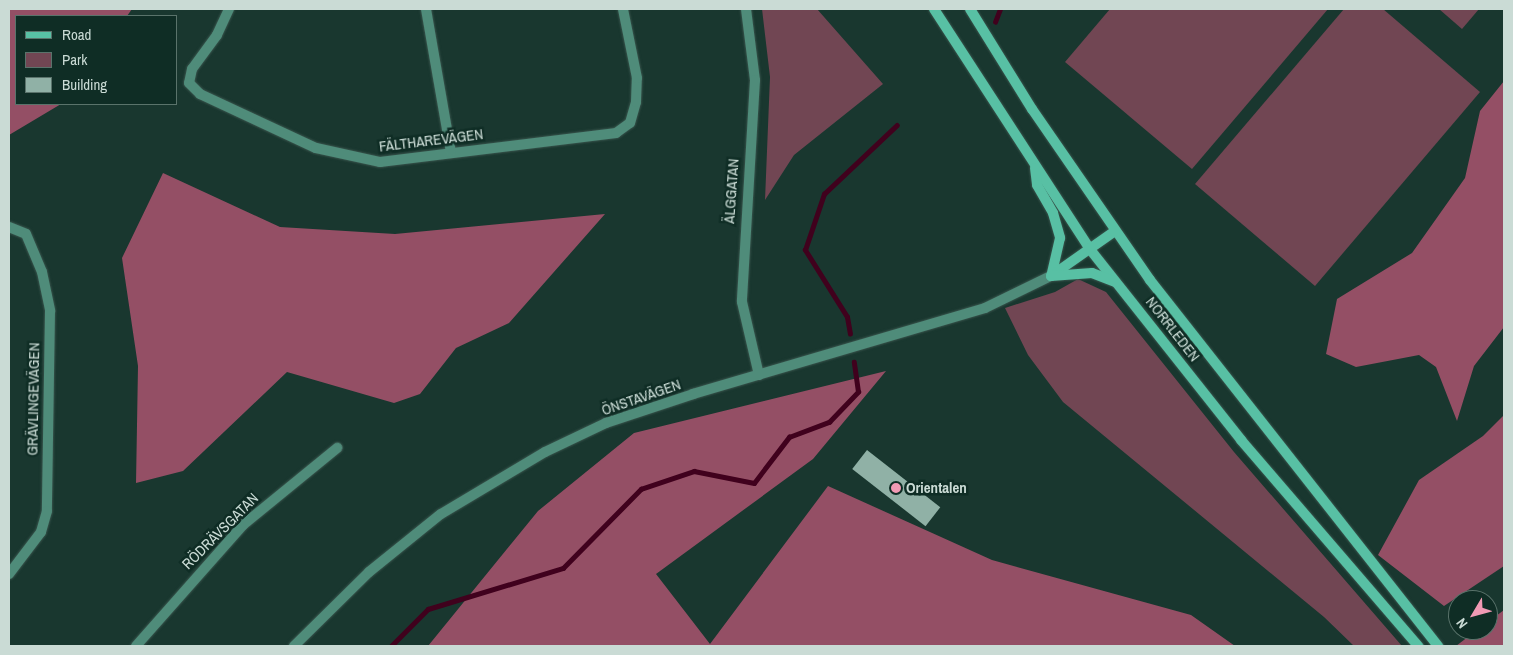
<!DOCTYPE html>
<meta charset="utf-8">
<style>
body{margin:0}
#map{position:relative;width:1513px;height:655px;overflow:hidden;background:#19372f;font-family:"Archivo Narrow",sans-serif}
div>[style]{position:absolute}
.green>*{inset:0;background:#714653}
.forest>*{inset:0;background:#944f65}
.stream>*{height:4.5px;margin:-2.25px;padding:0 2.25px;transform-origin:2.25px;border-radius:2.25px;background:#40011d}
.building>*{inset:0;background:#90b1a6;transform-origin:0 0}
.roads{filter:drop-shadow(0 0 1px #39554d) drop-shadow(0 0 1px #39554d)}
.minor>*{height:10px;margin:-5px;padding:0 5px;transform-origin:5px;border-radius:5px;background:#4f8c7a}
.tertiary>*{height:10px;margin:-5px;padding:0 5px;transform-origin:5px;border-radius:5px;background:#4f8c7a}
.secondary>*{height:10px;margin:-5px;padding:0 5px;transform-origin:5px;border-radius:5px;background:#58c0a4}
.dots>*{width:14px;height:14px;translate:-50% -50%;box-sizing:border-box;border:2px solid #0f2d25;border-radius:50%}
span{translate:-50% -50%;white-space:nowrap;text-align:center;line-height:1.15;-webkit-text-stroke:5px #0f2d25;paint-order:stroke}
.street-label{font-size:15px;color:#cadbd5}
.poi-label{font-size:15px;color:#cadbd5;font-weight:700}
.left{translate:0 -50%;text-align:left}
.frame{position:absolute;inset:0;border:10px solid #cadbd5;pointer-events:none}
.legend{position:absolute;left:15px;top:15px;width:162px;height:90px;box-sizing:border-box;background:#0f2d25;border:1px solid #5a736b;margin:0;padding:6px 9px;list-style:none;font-size:15px;color:#cadbd5}
.legend li{display:flex;align-items:center;gap:10px;height:25px}
.legend b{width:25px;border:1px solid #5a736b}
.north{position:absolute;left:1448px;top:590px;width:50px;height:50px;box-sizing:border-box;background:#0f2d25;border:1px solid #5a736b;border-radius:50%;rotate:233deg;font-size:14px;font-weight:700;line-height:20px;text-align:center;color:#cadbd5}
.north::after{content:'';display:block;margin:auto;width:18px;height:22px;background:#f19ab4;clip-path:polygon(50% 0,100% 100%,50% 72%,0 100%)}
</style>
<div id="map">
<div class="green">
<div style="clip-path:polygon(762px 9px,817px 9px,883px 84px,794px 155px,765px 200px,770px 77px)"></div>
<div style="clip-path:polygon(1110px 9px,1328px 9px,1192px 169px,1065px 62px)"></div>
<div style="clip-path:polygon(1344px 9px,1383px 9px,1480px 92px,1315px 286px,1195px 184px)"></div>
<div style="clip-path:polygon(1439px 9px,1479px 9px,1462px 29px)"></div>
<div style="clip-path:polygon(1078px 279px,1106px 292px,1234px 452px,1402px 646px,1354px 646px,1324px 617px,1063px 402px,1028px 355px,1005px 308px,1055px 292px)"></div>
</div>
<div class="forest">
<div style="clip-path:polygon(9px 9px,132px 9px,127px 16px,16px 16px,16px 104px,61px 104px,9px 135px)"></div>
<div style="clip-path:polygon(1504px 81px,1504px 327px,1474px 366px,1457px 421px,1436px 367px,1419px 355px,1356px 367px,1326px 354px,1337px 299px,1412px 253px,1465px 178px,1480px 111px)"></div>
<div style="clip-path:polygon(163px 173px,280px 227px,395px 234px,605px 214px,509px 323px,456px 348px,420px 394px,394px 403px,287px 372px,183px 471px,136px 483px,138px 366px,122px 258px)"></div>
<div style="clip-path:polygon(886px 371px,813px 459px,656px 574px,710px 644px,828px 486px,992px 560px,1191px 615px,1235px 646px,428px 646px,538px 511px,634px 433px)"></div>
<div style="clip-path:polygon(1504px 415px,1504px 566px,1444px 606px,1378px 555px,1419px 480px,1483px 436px)"></div>
<div style="clip-path:polygon(1504px 610px,1504px 646px,1456px 646px,1477px 630px,1488px 630px,1488px 622px)"></div>
</div>
<div class="stream">
<div style="left:995px;top:22px;width:14px;rotate:-69deg"></div>
<div style="left:850px;top:334px;width:17px;rotate:-100deg"></div>
<div style="left:847px;top:317px;width:79px;rotate:-122.1deg"></div>
<div style="left:805px;top:250px;width:59px;rotate:-71.3deg"></div>
<div style="left:824px;top:194px;width:100px;rotate:-43.4deg"></div>
<div style="left:391px;top:646px;width:52px;rotate:-45deg"></div>
<div style="left:428px;top:609px;width:141px;rotate:-16.9deg"></div>
<div style="left:563px;top:568px;width:111px;rotate:-45.4deg"></div>
<div style="left:641px;top:489px;width:56px;rotate:-18.8deg"></div>
<div style="left:694px;top:471px;width:61px;rotate:11.3deg"></div>
<div style="left:754px;top:483px;width:58px;rotate:-52.7deg"></div>
<div style="left:789px;top:437px;width:43px;rotate:-20.6deg"></div>
<div style="left:829px;top:422px;width:42px;rotate:-46deg"></div>
<div style="left:858px;top:392px;width:30px;rotate:-98deg"></div>
</div>
<div class="building">
<div style="left:867px;top:450px;width:93px;height:24px;rotate:38deg"></div>
</div>
<div class="roads">
<div class="minor">
<div style="left:229px;top:9px;width:29px;rotate:115deg"></div>
<div style="left:217px;top:35px;width:42px;rotate:126.3deg"></div>
<div style="left:192px;top:69px;width:14px;rotate:102deg"></div>
<div style="left:189px;top:83px;width:16px;rotate:45deg"></div>
<div style="left:200px;top:94px;width:128px;rotate:25deg"></div>
<div style="left:316px;top:148px;width:66px;rotate:12.3deg"></div>
<div style="left:380px;top:162px;width:238px;rotate:-7deg"></div>
<div style="left:616px;top:133px;width:17px;rotate:-36deg"></div>
<div style="left:630px;top:123px;width:22px;rotate:-74deg"></div>
<div style="left:636px;top:102px;width:24px;rotate:-88deg"></div>
<div style="left:637px;top:78px;width:70px;rotate:-101.5deg"></div>
<div style="left:426px;top:9px;width:145px;rotate:80.1deg"></div>
<div style="left:746px;top:9px;width:72px;rotate:82.8deg"></div>
<div style="left:755px;top:80px;width:222px;rotate:93.4deg"></div>
<div style="left:742px;top:302px;width:75px;rotate:76.9deg"></div>
<div style="left:9px;top:227px;width:18px;rotate:22deg"></div>
<div style="left:26px;top:234px;width:41px;rotate:67.2deg"></div>
<div style="left:42px;top:272px;width:40px;rotate:78deg"></div>
<div style="left:50px;top:311px;width:200px;rotate:90.9deg"></div>
<div style="left:47px;top:511px;width:22px;rotate:106deg"></div>
<div style="left:41px;top:532px;width:53px;rotate:127.3deg"></div>
<div style="left:136px;top:646px;width:162px;rotate:-48.5deg"></div>
<div style="left:243px;top:525px;width:122px;rotate:-39.3deg"></div>
</div>
<div class="tertiary">
<div style="left:294px;top:646px;width:105px;rotate:-44.6deg"></div>
<div style="left:369px;top:572px;width:92px;rotate:-38.9deg"></div>
<div style="left:441px;top:514px;width:121px;rotate:-30.8deg"></div>
<div style="left:545px;top:452px;width:68px;rotate:-25.4deg"></div>
<div style="left:606px;top:423px;width:92px;rotate:-18.4deg"></div>
<div style="left:693px;top:394px;width:304px;rotate:-16.4deg"></div>
<div style="left:985px;top:308px;width:73px;rotate:-25.9deg"></div>
</div>
<div class="secondary">
<div style="left:934px;top:9px;width:285px;rotate:57deg"></div>
<div style="left:1089px;top:248px;width:245px;rotate:51.6deg"></div>
<div style="left:1241px;top:440px;width:272px;rotate:49.3deg"></div>
<div style="left:970px;top:9px;width:118px;rotate:58.2deg"></div>
<div style="left:1032px;top:109px;width:208px;rotate:55.4deg"></div>
<div style="left:1150px;top:280px;width:466px;rotate:51.8deg"></div>
<div style="left:1035px;top:168px;width:17px;rotate:83deg"></div>
<div style="left:1037px;top:185px;width:32px;rotate:60deg"></div>
<div style="left:1053px;top:213px;width:26px;rotate:74deg"></div>
<div style="left:1060px;top:238px;width:39px;rotate:103deg"></div>
<div style="left:1051px;top:276px;width:78px;rotate:-35.1deg"></div>
<div style="left:1051px;top:276px;width:41px;rotate:-4.2deg"></div>
<div style="left:1092px;top:273px;width:25px;rotate:21deg"></div>
</div>
</div>
<div class="dots">
<div style="left:896px;top:488px;background:#f19ab4"></div>
</div>
<div class="street-label">
<span style="left:431px;top:140px;rotate:-7deg">FÄLTHAREVÄGEN</span>
<span style="left:731px;top:191px;rotate:-86deg">ÄLGGATAN</span>
<span style="left:1173px;top:329px;rotate:52deg">NORRLEDEN</span>
<span style="left:641px;top:397px;rotate:-19deg">ÖNSTAVÄGEN</span>
<span style="left:33px;top:399px;rotate:-89deg">GRÄVLINGEVÄGEN</span>
<span style="left:220px;top:531px;rotate:-45deg">RÖDRÄVSGATAN</span>
</div>
<div class="poi-label">
<span class="left" style="left:906px;top:488px">Orientalen</span>
</div>
<div class="frame"></div>
<ul class="legend">
<li><b style="height:6px;background:#58c0a4"></b>Road</li>
<li><b style="height:14px;background:#714653"></b>Park</li>
<li><b style="height:14px;background:#90b1a6"></b>Building</li>
</ul>
<div class="north">N</div>
</div>
